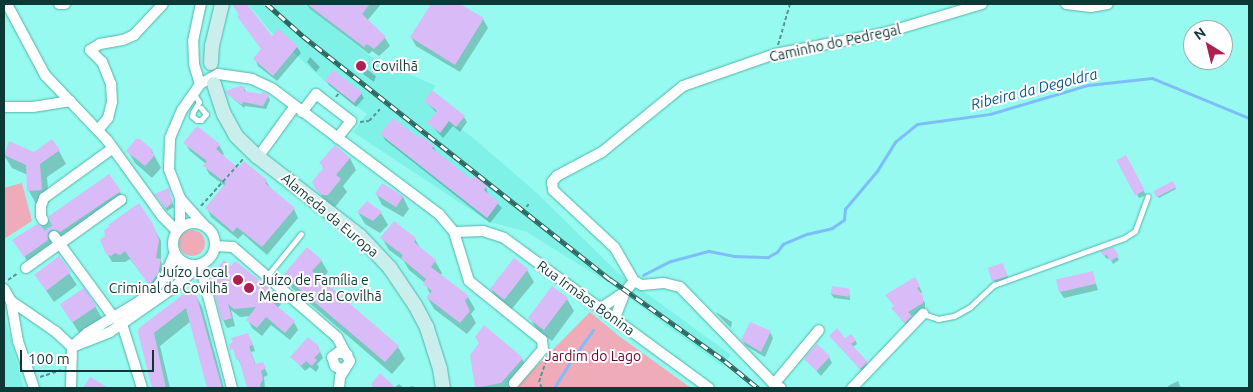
<!DOCTYPE html>
<meta charset="utf-8">
<style>
body{margin:0}
#map{position:relative;width:1253px;height:392px;overflow:hidden;background:#97faf0;font-family:Ubuntu,sans-serif}
div>[style]{position:absolute}
.built>*{inset:0;background:#80f1e6}
.green>*{inset:0;background:#efacb8}
.round{border-radius:50%}
.shadow>*{inset:0;background:#0003}
.stream>*{height:2.5px;margin:-1.25px;padding:0 1.25px;transform-origin:1.25px;border-radius:1.25px;background:#7dbefa}
.building>*{inset:0;background:#d9bcf7;transform-origin:0 0}
.minor-tunnel>*{height:10px;margin-top:-5px;transform-origin:0;background:repeating-linear-gradient(90deg,#7bd3cb 0 10px,transparent 0 15px)}
.path>*{height:2px;margin-top:-1px;transform-origin:0;background:repeating-linear-gradient(90deg,#519992 0 4px,transparent 0 6.5px)}
.roads{filter:drop-shadow(0 0 1px #4fb4ab) drop-shadow(0 0 1px #4fb4ab)}
.service>*{height:5px;margin:-2.5px;padding:0 2.5px;transform-origin:2.5px;border-radius:2.5px;background:#fff}
.minor>*{height:10px;margin:-5px;padding:0 5px;transform-origin:5px;border-radius:5px;background:#fff}
.minor>.ring{margin:-5px;padding:0;box-sizing:content-box;background:none;border:10px solid #fff;border-radius:50%}
.secondary>*{height:14px;margin:-7px;padding:0 7px;transform-origin:7px;border-radius:7px;background:#caeeeb}
.rail>*{height:4.5px;margin-top:-2.25px;transform-origin:0;background:repeating-linear-gradient(90deg,#fff 0 8px,#2d6661 0 16px);box-sizing:border-box;border-block:1px solid #2d6661}
.dots>*{width:14px;height:14px;translate:-50% -50%;box-sizing:border-box;border:2px solid #fff;border-radius:50%}
span{translate:-50% -50%;white-space:nowrap;text-align:center;line-height:1.15;-webkit-text-stroke:4px #fff;paint-order:stroke}
.street-label{font-size:14px;color:#0c3935}
.poi-label{font-size:14px;color:#0c3935}
.left{translate:0 -50%;text-align:left}
.right{translate:-100% -50%;text-align:right}
.park-label{font-size:14px;color:#6e002c}
.water-label{font-size:15px;color:#0a558b;font-style:italic}
.frame{position:absolute;inset:0;border:5px solid #0c3935;pointer-events:none}
.north{position:absolute;left:1183px;top:20px;width:50px;height:50px;box-sizing:border-box;background:#fff;border:1px solid #9eb0ae;border-radius:50%;rotate:324deg;font-size:14px;font-weight:700;line-height:20px;text-align:center;color:#0c3935}
.north::after{content:'';display:block;margin:auto;width:18px;height:22px;background:#af1e50;clip-path:polygon(50% 0,100% 100%,50% 72%,0 100%)}
.scale{position:absolute;left:20px;top:350px;width:134px;height:22px;box-sizing:border-box;border:2px solid #0c3935;border-top:0;padding-left:6px;font-size:15px;line-height:18px;white-space:nowrap;color:#0c3935;-webkit-text-stroke:4px #fff;paint-order:stroke}
</style>
<div id="map">
<div class="built">
<div style="clip-path:polygon(248px 4px,304px 4px,371px 57px,436px 86px,424px 101px,472px 137px,537px 193px,617px 272px,731px 355px,722px 366px,606px 281px,525px 231px,489px 222px,353px 132px,367px 114px,331px 87px,270px 31px)"></div>
<div style="clip-path:polygon(4px 314px,24px 388px,4px 388px)"></div>
</div>
<div class="green">
<div style="clip-path:polygon(22px 183px,32px 221px,4px 239px,4px 188px)"></div>
<div class="round" style="left:179px;top:230px;width:26px;height:26px"></div>
<div style="clip-path:polygon(590px 312px,619px 336px,691px 388px,515px 388px)"></div>
</div>
<div class="shadow">
<div style="clip-path:polygon(234px 4px,245px 4px,272px 38px,297px 47px,301px 53px,277px 81px,258px 66px,255px 59px,262px 50px)"></div>
<div style="clip-path:polygon(306px 4px,381px 4px,367px 21px,385px 38px,390px 46px,379px 56px,372px 51px,369px 54px,310px 9px)"></div>
<div style="clip-path:polygon(432px 4px,458px 4px,483px 19px,488px 28px,460px 72px,416px 46px,411px 37px)"></div>
<div style="clip-path:polygon(310px 57px,320px 67px,316px 72px,307px 62px)"></div>
<div style="clip-path:polygon(365px 68px,376px 76px,374px 82px,363px 74px)"></div>
<div style="clip-path:polygon(326px 80px,361px 93px,364px 98px,356px 107px,329px 85px)"></div>
<div style="clip-path:polygon(244px 88px,247px 93px,268px 96px,270px 100px,266px 109px,245px 106px,244px 108px,228px 94px)"></div>
<div style="clip-path:polygon(425px 101px,464px 117px,467px 122px,460px 132px,453px 126px,443px 138px,429px 123px,437px 113px)"></div>
<div style="clip-path:polygon(197px 128px,219px 145px,224px 154px,222px 156px,238px 170px,266px 181px,271px 189px,294px 209px,298px 218px,267px 255px,243px 234px,238px 239px,211px 217px,207px 208px,225px 186px,209px 174px,205px 166px,206px 164px,190px 151px,185px 143px)"></div>
<div style="clip-path:polygon(382px 134px,419px 140px,433px 146px,437px 153px,471px 181px,486px 187px,488px 194px,502px 208px,490px 223px,385px 140px)"></div>
<div style="clip-path:polygon(59px 151px,66px 164px,47px 177px,49px 203px,36px 204px,29px 191px,28px 175px,12px 168px,4px 155px)"></div>
<div style="clip-path:polygon(128px 151px,152px 151px,161px 168px,152px 178px,135px 163px)"></div>
<div style="clip-path:polygon(1125px 156px,1146px 195px,1139px 198px,1118px 161px)"></div>
<div style="clip-path:polygon(350px 158px,356px 170px,343px 186px,347px 192px,335px 207px,325px 202px,314px 182px,324px 169px,321px 163px)"></div>
<div style="clip-path:polygon(1172px 182px,1176px 189px,1159px 198px,1156px 193px)"></div>
<div style="clip-path:polygon(382px 185px,403px 197px,409px 209px,403px 217px,382px 205px,376px 193px)"></div>
<div style="clip-path:polygon(168px 190px,174px 207px,167px 211px,158px 198px)"></div>
<div style="clip-path:polygon(120px 192px,127px 203px,32px 268px,14px 241px)"></div>
<div style="clip-path:polygon(358px 212px,381px 213px,388px 225px,380px 233px,365px 224px)"></div>
<div style="clip-path:polygon(109px 225px,156px 232px,161px 241px,161px 262px,164px 268px,155px 292px,130px 259px,125px 262px,112px 262px,107px 253px,106px 237px,111px 227px)"></div>
<div style="clip-path:polygon(382px 238px,415px 239px,422px 251px,435px 261px,442px 273px,440px 276px,468px 297px,475px 309px,471px 314px,476px 323px,467px 334px,434px 309px,427px 297px,430px 294px,425px 283px,409px 270px,404px 261px,389px 250px)"></div>
<div style="clip-path:polygon(1113px 248px,1119px 260px,1113px 264px,1110px 258px,1107px 259px,1101px 252px)"></div>
<div style="clip-path:polygon(59px 258px,77px 285px,54px 302px,43px 286px)"></div>
<div style="clip-path:polygon(321px 260px,328px 272px,321px 280px,398px 347px,405px 359px,392px 374px,292px 288px,285px 275px)"></div>
<div style="clip-path:polygon(1003px 265px,1009px 280px,996px 284px,993px 280px)"></div>
<div style="clip-path:polygon(231px 267px,277px 296px,281px 304px,277px 309px,294px 322px,298px 330px,290px 340px,271px 325px,262px 336px,252px 328px,248px 320px,251px 316px,240px 317px,231px 310px,235px 326px,227px 328px,223px 320px)"></div>
<div style="clip-path:polygon(527px 270px,534px 282px,510px 311px,498px 301px,491px 289px)"></div>
<div style="clip-path:polygon(1092px 272px,1098px 290px,1064px 298px,1060px 292px)"></div>
<div style="clip-path:polygon(915px 279px,922px 292px,919px 294px,925px 303px,925px 308px,911px 317px,914px 322px,908px 327px,896px 313px,895px 307px)"></div>
<div style="clip-path:polygon(849px 290px,850px 300px,834px 298px,831px 294px)"></div>
<div style="clip-path:polygon(195px 294px,202px 307px,224px 388px,208px 388px,191px 321px,160px 346px,170px 388px,154px 388px,139px 331px)"></div>
<div style="clip-path:polygon(567px 299px,574px 311px,552px 341px,537px 330px,530px 318px)"></div>
<div style="clip-path:polygon(61px 305px,95px 306px,102px 318px,80px 334px)"></div>
<div style="clip-path:polygon(716px 312px,732px 322px,731px 328px,717px 314px)"></div>
<div style="clip-path:polygon(484px 327px,522px 359px,529px 371px,514px 388px,477px 388px,472px 356px,480px 343px)"></div>
<div style="clip-path:polygon(770px 332px,773px 338px,765px 357px,746px 346px,742px 340px)"></div>
<div style="clip-path:polygon(308px 339px,318px 347px,323px 358px,317px 364px,319px 367px,316px 372px,310px 367px,305px 371px,292px 357px)"></div>
<div style="clip-path:polygon(833px 339px,855px 340px,857px 344px,853px 347px,869px 366px,863px 372px)"></div>
<div style="clip-path:polygon(251px 340px,255px 351px,251px 352px,256px 365px,262px 363px,268px 375px,264px 377px,265px 388px,248px 388px,241px 365px,231px 344px)"></div>
<div style="clip-path:polygon(829px 357px,832px 363px,821px 376px,806px 359px)"></div>
<div style="clip-path:polygon(380px 374px,394px 388px,399px 384px,404px 388px,374px 388px,372px 384px)"></div>
<div style="clip-path:polygon(1178px 381px,1181px 388px,1169px 388px,1168px 386px)"></div>
<div style="clip-path:polygon(413px 386px,415px 388px,404px 388px)"></div>
</div>
<div class="stream">
<div style="left:643px;top:275px;width:31px;rotate:-27deg"></div>
<div style="left:671px;top:261px;width:39px;rotate:-15deg"></div>
<div style="left:709px;top:251px;width:25px;rotate:11deg"></div>
<div style="left:734px;top:256px;width:34px;rotate:2deg"></div>
<div style="left:768px;top:257px;width:10px;rotate:-29deg"></div>
<div style="left:777px;top:252px;width:10px;rotate:-53deg"></div>
<div style="left:783px;top:244px;width:26px;rotate:-23deg"></div>
<div style="left:807px;top:234px;width:26px;rotate:-13deg"></div>
<div style="left:832px;top:228px;width:14px;rotate:-34deg"></div>
<div style="left:844px;top:220px;width:11px;rotate:-85deg"></div>
<div style="left:845px;top:209px;width:50px;rotate:-49.9deg"></div>
<div style="left:877px;top:171px;width:34px;rotate:-58deg"></div>
<div style="left:895px;top:142px;width:28px;rotate:-39deg"></div>
<div style="left:917px;top:124px;width:74px;rotate:-7.8deg"></div>
<div style="left:990px;top:114px;width:102px;rotate:-16.5deg"></div>
<div style="left:1088px;top:85px;width:64px;rotate:-6.2deg"></div>
<div style="left:1152px;top:78px;width:105px;rotate:22.4deg"></div>
<div style="left:554px;top:388px;width:31px;rotate:-58deg"></div>
<div style="left:570px;top:362px;width:39px;rotate:-54deg"></div>
</div>
<div class="building">
<div style="clip-path:polygon(232px 4px,247px 4px,272px 36px,278px 29px,298px 46px,273px 76px,253px 59px,261px 49px,237px 16px,239px 15px)"></div>
<div style="clip-path:polygon(307px 4px,370px 4px,362px 14px,386px 37px,374px 49px,367px 44px,364px 47px)"></div>
<div style="clip-path:polygon(431px 4px,460px 4px,484px 18px,455px 65px,410px 37px)"></div>
<div style="left:333px;top:70px;width:37px;height:13px;rotate:38deg"></div>
<div style="clip-path:polygon(240px 86px,245px 87px,244px 91px,262px 94px,262px 92px,269px 95px,263px 106px,243px 102px,242px 105px,227px 94px,225px 91px)"></div>
<div style="clip-path:polygon(432px 90px,465px 116px,456px 127px,449px 121px,440px 133px,427px 123px,437px 111px,424px 101px)"></div>
<div style="clip-path:polygon(393px 118px,419px 138px,421px 136px,434px 146px,432px 148px,471px 179px,474px 176px,487px 186px,484px 190px,499px 202px,487px 218px,380px 134px)"></div>
<div style="clip-path:polygon(197px 126px,220px 144px,216px 149px,238px 168px,244px 161px,267px 180px,265px 183px,295px 208px,262px 247px,237px 227px,233px 232px,205px 208px,226px 183px,203px 166px,207px 161px,183px 143px)"></div>
<div style="clip-path:polygon(52px 139px,60px 150px,40px 164px,42px 190px,27px 191px,26px 165px,4px 155px,9px 141px,34px 152px)"></div>
<div style="clip-path:polygon(136px 139px,140px 139px,153px 150px,151px 152px,155px 155px,145px 166px,126px 151px)"></div>
<div style="clip-path:polygon(335px 145px,350px 158px,336px 175px,341px 179px,328px 195px,322px 195px,316px 190px,312px 182px,324px 167px,319px 163px)"></div>
<div style="left:1126px;top:155px;width:40px;height:11px;rotate:62deg"></div>
<div style="clip-path:polygon(109px 174px,121px 191px,60px 232px,56px 230px,50px 230px,48px 234px,48px 240px,24px 257px,12px 240px,37px 224px,42px 227px,46px 226px,50px 221px,49px 216px)"></div>
<div style="left:1173px;top:181px;width:7px;height:22px;rotate:63deg"></div>
<div style="left:382px;top:183px;width:25px;height:13px;rotate:32deg"></div>
<div style="clip-path:polygon(169px 188px,172px 203px,166px 208px,154px 194px)"></div>
<div style="clip-path:polygon(367px 201px,382px 212px,373px 221px,357px 212px)"></div>
<div style="clip-path:polygon(139px 203px,153px 224px,159px 240px,156px 258px,161px 259px,160px 265px,158px 274px,149px 285px,125px 251px,120px 255px,115px 253px,111px 256px,106px 254px,100px 240px,105px 236px,104px 230px,110px 226px,108px 225px)"></div>
<div style="clip-path:polygon(394px 221px,416px 238px,414px 242px,436px 260px,431px 267px,469px 296px,465px 301px,470px 311px,460px 323px,426px 297px,432px 291px,423px 284px,426px 279px,401px 258px,403px 255px,380px 238px)"></div>
<div style="clip-path:polygon(307px 247px,322px 260px,312px 271px,399px 346px,385px 362px,283px 275px)"></div>
<div style="clip-path:polygon(1113px 247px,1119px 256px,1110px 261px,1107px 255px,1104px 256px,1100px 251px)"></div>
<div style="left:59px;top:256px;width:20px;height:31px;rotate:53deg"></div>
<div style="left:514px;top:258px;width:18px;height:39px;rotate:38deg"></div>
<div style="clip-path:polygon(224px 260px,231px 266px,235px 261px,278px 295px,272px 302px,295px 321px,285px 333px,266px 317px,257px 328px,246px 320px,256px 307px,234px 309px,228px 304px,232px 318px,222px 321px,210px 277px)"></div>
<div style="left:1003px;top:263px;width:14px;height:16px;rotate:73deg"></div>
<div style="left:1093px;top:271px;width:13px;height:38px;rotate:77deg"></div>
<div style="clip-path:polygon(915px 277px,920px 286px,917px 288px,923px 296px,923px 303px,908px 312px,912px 316px,905px 323px,891px 308px,894px 306px,885px 295px)"></div>
<div style="left:552px;top:286px;width:20px;height:40px;rotate:37deg"></div>
<div style="left:832px;top:286px;width:18px;height:8px;rotate:9deg"></div>
<div style="left:84px;top:288px;width:22px;height:29px;rotate:56deg"></div>
<div style="clip-path:polygon(189px 290px,193px 290px,196px 294px,222px 388px,207px 388px,186px 308px,154px 333px,166px 388px,152px 388px,138px 333px,139px 328px)"></div>
<div style="clip-path:polygon(750px 322px,771px 331px,761px 352px,741px 340px)"></div>
<div style="clip-path:polygon(484px 325px,523px 358px,501px 383px,475px 388px,470px 355px,479px 343px,475px 337px)"></div>
<div style="clip-path:polygon(837px 328px,845px 338px,851px 334px,856px 340px,851px 344px,868px 362px,860px 369px,829px 336px)"></div>
<div style="clip-path:polygon(248px 333px,253px 345px,249px 346px,255px 364px,263px 362px,266px 368px,261px 371px,263px 379px,260px 385px,261px 388px,247px 388px,239px 359px,236px 360px,233px 349px,230px 350px,229px 344px,233px 342px,231px 338px)"></div>
<div style="clip-path:polygon(308px 337px,319px 346px,317px 348px,321px 351px,314px 358px,317px 360px,312px 366px,306px 361px,301px 366px,290px 357px)"></div>
<div style="left:817px;top:344px;width:18px;height:20px;rotate:43deg"></div>
<div style="clip-path:polygon(380px 373px,396px 388px,375px 388px,371px 384px)"></div>
<div style="clip-path:polygon(90px 377px,109px 388px,83px 388px)"></div>
</div>
<div class="minor-tunnel">
<div style="left:43px;top:220px;width:19px;rotate:55deg"></div>
</div>
<div class="path">
<div style="left:267px;top:6px;width:3px;rotate:-45deg"></div>
<div style="left:778px;top:45px;width:43px;rotate:-73.7deg"></div>
<div style="left:336px;top:97px;width:5px;rotate:-53deg"></div>
<div style="left:360px;top:122px;width:9px;rotate:-6deg"></div>
<div style="left:369px;top:121px;width:16px;rotate:-47deg"></div>
<div style="left:201px;top:206px;width:64px;rotate:-48.1deg"></div>
<div style="left:522px;top:212px;width:11px;rotate:-49deg"></div>
<div style="left:8px;top:280px;width:12px;rotate:-35deg"></div>
<div style="left:40px;top:377px;width:22px;rotate:-18deg"></div>
<div style="left:542px;top:388px;width:7px;rotate:-117deg"></div>
<div style="left:539px;top:382px;width:23px;rotate:-72deg"></div>
</div>
<div class="roads">
<div class="service">
<div style="left:194px;top:94px;width:9px;rotate:58deg"></div>
<div style="left:199px;top:102px;width:12px;rotate:121deg"></div>
<div style="left:193px;top:112px;width:4px;rotate:104deg"></div>
<div style="left:192px;top:116px;width:6px;rotate:39deg"></div>
<div style="left:197px;top:120px;width:4px"></div>
<div style="left:201px;top:120px;width:8px;rotate:-50deg"></div>
<div style="left:206px;top:114px;width:8px;rotate:-130deg"></div>
<div style="left:267px;top:276px;width:54px;rotate:-51deg"></div>
<div style="left:923px;top:314px;width:16px;rotate:18deg"></div>
<div style="left:938px;top:319px;width:16px;rotate:-11deg"></div>
<div style="left:954px;top:316px;width:18px;rotate:-29deg"></div>
<div style="left:970px;top:307px;width:33px;rotate:-43deg"></div>
<div style="left:994px;top:285px;width:138px;rotate:-19.9deg"></div>
<div style="left:1124px;top:238px;width:13px;rotate:-32deg"></div>
<div style="left:1135px;top:231px;width:37px;rotate:-70deg"></div>
</div>
<div class="minor">
<div style="left:7px;top:4px;width:81px;rotate:61.8deg"></div>
<div style="left:45px;top:75px;width:90px;rotate:46.4deg"></div>
<div style="left:107px;top:140px;width:94px;rotate:54.1deg"></div>
<div style="left:162px;top:216px;width:21px;rotate:45deg"></div>
<div style="left:59px;top:4px;width:6px"></div>
<div style="left:1066px;top:4px;width:25px;rotate:7deg"></div>
<div style="left:1091px;top:7px;width:17px;rotate:-10deg"></div>
<div style="left:200px;top:84px;width:21px;rotate:-107deg"></div>
<div style="left:194px;top:64px;width:23px;rotate:-92deg"></div>
<div style="left:193px;top:41px;width:38px;rotate:-78deg"></div>
<div style="left:4px;top:107px;width:29px"></div>
<div style="left:33px;top:107px;width:38px;rotate:-9deg"></div>
<div style="left:302px;top:112px;width:23px;rotate:-52deg"></div>
<div style="left:316px;top:94px;width:44px;rotate:37.6deg"></div>
<div style="left:351px;top:121px;width:22px;rotate:129deg"></div>
<div style="left:98px;top:130px;width:16px;rotate:-50deg"></div>
<div style="left:108px;top:118px;width:16px;rotate:-76deg"></div>
<div style="left:112px;top:102px;width:18px;rotate:-93deg"></div>
<div style="left:111px;top:84px;width:24px;rotate:-112deg"></div>
<div style="left:102px;top:62px;width:17px;rotate:-135deg"></div>
<div style="left:90px;top:50px;width:12px;rotate:-31deg"></div>
<div style="left:100px;top:44px;width:23px;rotate:-10deg"></div>
<div style="left:123px;top:40px;width:12px;rotate:-24deg"></div>
<div style="left:134px;top:35px;width:42px;rotate:-46.9deg"></div>
<div style="left:258px;top:157px;width:63px;rotate:-54deg"></div>
<div style="left:43px;top:220px;width:4px;rotate:-117deg"></div>
<div style="left:41px;top:216px;width:10px;rotate:-90deg"></div>
<div style="left:41px;top:206px;width:9px;rotate:-69deg"></div>
<div style="left:44px;top:198px;width:85px;rotate:-35.9deg"></div>
<div class="ring" style="left:173px;top:223px;width:32px;height:32px"></div>
<div style="left:204px;top:225px;width:36px;rotate:-132deg"></div>
<div style="left:180px;top:198px;width:31px;rotate:-111deg"></div>
<div style="left:169px;top:169px;width:31px;rotate:-88deg"></div>
<div style="left:170px;top:138px;width:30px;rotate:-67deg"></div>
<div style="left:182px;top:110px;width:32px;rotate:-55deg"></div>
<div style="left:200px;top:84px;width:21px;rotate:-29deg"></div>
<div style="left:218px;top:74px;width:34px;rotate:8deg"></div>
<div style="left:252px;top:79px;width:23px;rotate:25deg"></div>
<div style="left:273px;top:89px;width:208px;rotate:37deg"></div>
<div style="left:439px;top:214px;width:23px;rotate:50deg"></div>
<div style="left:454px;top:232px;width:51px;rotate:73deg"></div>
<div style="left:469px;top:281px;width:94px;rotate:38.9deg"></div>
<div style="left:542px;top:340px;width:9px;rotate:84deg"></div>
<div style="left:543px;top:349px;width:45px;rotate:130.5deg"></div>
<div style="left:180px;top:227px;width:29px;rotate:-90deg"></div>
<div style="left:454px;top:232px;width:29px;rotate:-2deg"></div>
<div style="left:483px;top:231px;width:22px;rotate:18deg"></div>
<div style="left:504px;top:238px;width:254px;rotate:36.2deg"></div>
<div style="left:54px;top:236px;width:102px;rotate:53.8deg"></div>
<div style="left:215px;top:246px;width:18px;rotate:3deg"></div>
<div style="left:233px;top:247px;width:138px;rotate:40.9deg"></div>
<div style="left:337px;top:337px;width:27px;rotate:62deg"></div>
<div style="left:350px;top:361px;width:19px;rotate:122deg"></div>
<div style="left:340px;top:377px;width:11px;rotate:95deg"></div>
<div style="left:200px;top:265px;width:127px;rotate:75.4deg"></div>
<div style="left:26px;top:268px;width:117px;rotate:-35.6deg"></div>
<div style="left:634px;top:281px;width:39px;rotate:-120deg"></div>
<div style="left:614px;top:247px;width:83px;rotate:-136.9deg"></div>
<div style="left:553px;top:190px;width:8px;rotate:-97deg"></div>
<div style="left:552px;top:182px;width:8px;rotate:-50deg"></div>
<div style="left:557px;top:176px;width:51px;rotate:-28.1deg"></div>
<div style="left:602px;top:152px;width:104px;rotate:-39.2deg"></div>
<div style="left:683px;top:86px;width:97px;rotate:-19.2deg"></div>
<div style="left:775px;top:54px;width:115px;rotate:-11deg"></div>
<div style="left:888px;top:32px;width:98px;rotate:-16.6deg"></div>
<div style="left:634px;top:281px;width:9px;rotate:27deg"></div>
<div style="left:642px;top:285px;width:22px;rotate:-5deg"></div>
<div style="left:664px;top:283px;width:16px;rotate:14deg"></div>
<div style="left:680px;top:287px;width:135px;rotate:45.9deg"></div>
<div style="left:774px;top:384px;width:8px;rotate:30deg"></div>
<div style="left:4px;top:289px;width:14px;rotate:60deg"></div>
<div style="left:11px;top:301px;width:41px;rotate:80.1deg"></div>
<div style="left:18px;top:341px;width:50px;rotate:71.2deg"></div>
<div style="left:11px;top:301px;width:55px;rotate:34.6deg"></div>
<div style="left:56px;top:332px;width:22px;rotate:43deg"></div>
<div style="left:72px;top:347px;width:41px;rotate:91.4deg"></div>
<div style="left:601px;top:308px;width:29px;rotate:-34deg"></div>
<div style="left:625px;top:292px;width:14px;rotate:-51deg"></div>
<div style="left:615px;top:318px;width:28px;rotate:-69deg"></div>
<div style="left:122px;top:324px;width:67px;rotate:72.6deg"></div>
<div style="left:76px;top:343px;width:15px;rotate:-42deg"></div>
<div style="left:87px;top:333px;width:58px;rotate:-31deg"></div>
<div style="left:137px;top:303px;width:23px;rotate:-38deg"></div>
<div style="left:155px;top:289px;width:16px;rotate:-52deg"></div>
<div style="left:165px;top:276px;width:23px;rotate:-67deg"></div>
<div style="left:72px;top:347px;width:41px;rotate:-21.5deg"></div>
<div style="left:110px;top:332px;width:77px;rotate:-34.9deg"></div>
<div style="left:173px;top:288px;width:23px;rotate:-40deg"></div>
<div style="left:191px;top:273px;width:9px;rotate:-58deg"></div>
<div style="left:345px;top:368px;width:5px;rotate:169deg"></div>
<div style="left:340px;top:369px;width:6px;rotate:-149deg"></div>
<div style="left:335px;top:366px;width:9px;rotate:-108deg"></div>
<div style="left:332px;top:357px;width:9px;rotate:-36deg"></div>
<div style="left:339px;top:352px;width:9px;rotate:18deg"></div>
<div style="left:774px;top:384px;width:70px;rotate:-50.2deg"></div>
<div style="left:852px;top:388px;width:103px;rotate:-46.2deg"></div>
</div>
<div class="secondary">
<div style="left:211px;top:63px;width:17px;rotate:-87deg"></div>
<div style="left:212px;top:46px;width:43px;rotate:-76.6deg"></div>
<div style="left:214px;top:84px;width:32px;rotate:72deg"></div>
<div style="left:224px;top:114px;width:25px;rotate:61deg"></div>
<div style="left:236px;top:136px;width:30px;rotate:44deg"></div>
<div style="left:258px;top:157px;width:129px;rotate:37.8deg"></div>
<div style="left:360px;top:236px;width:44px;rotate:46.8deg"></div>
<div style="left:390px;top:268px;width:45px;rotate:56deg"></div>
<div style="left:415px;top:305px;width:26px;rotate:62deg"></div>
<div style="left:427px;top:328px;width:43px;rotate:72.4deg"></div>
<div style="left:440px;top:369px;width:19px;rotate:81deg"></div>
</div>
</div>
<div class="rail">
<div style="left:267px;top:4px;width:48px;rotate:41.6deg"></div>
<div style="left:303px;top:36px;width:392px;rotate:38.4deg"></div>
<div style="left:610px;top:279px;width:141px;rotate:35.5deg"></div>
<div style="left:725px;top:361px;width:43px;rotate:39.3deg"></div>
</div>
<div class="dots">
<div style="left:361px;top:66px;background:#af1e50"></div>
<div style="left:238px;top:280px;background:#af1e50"></div>
<div style="left:249px;top:288px;background:#af1e50"></div>
</div>
<div class="street-label">
<span style="left:835px;top:43px;rotate:-12deg">Caminho do Pedregal</span>
<span style="left:330px;top:215px;rotate:40deg">Alameda da Europa</span>
<span style="left:586px;top:298px;rotate:36deg">Rua Irmãos Bonina</span>
</div>
<div class="poi-label">
<span class="left" style="left:372px;top:66px">Covilhã</span>
<span class="right" style="left:228px;top:280px">Juízo Local<br>Criminal da Covilhã</span>
<span class="left" style="left:259px;top:288px">Juízo de Família e<br>Menores da Covilhã</span>
</div>
<div class="park-label">
<span style="left:593px;top:356px">Jardim do Lago</span>
</div>
<div class="water-label">
<span style="left:1034px;top:89px;rotate:-14deg">Ribeira da Degoldra</span>
</div>
<div class="frame"></div>
<div class="north">N</div>
<div class="scale">100 m</div>
</div>
